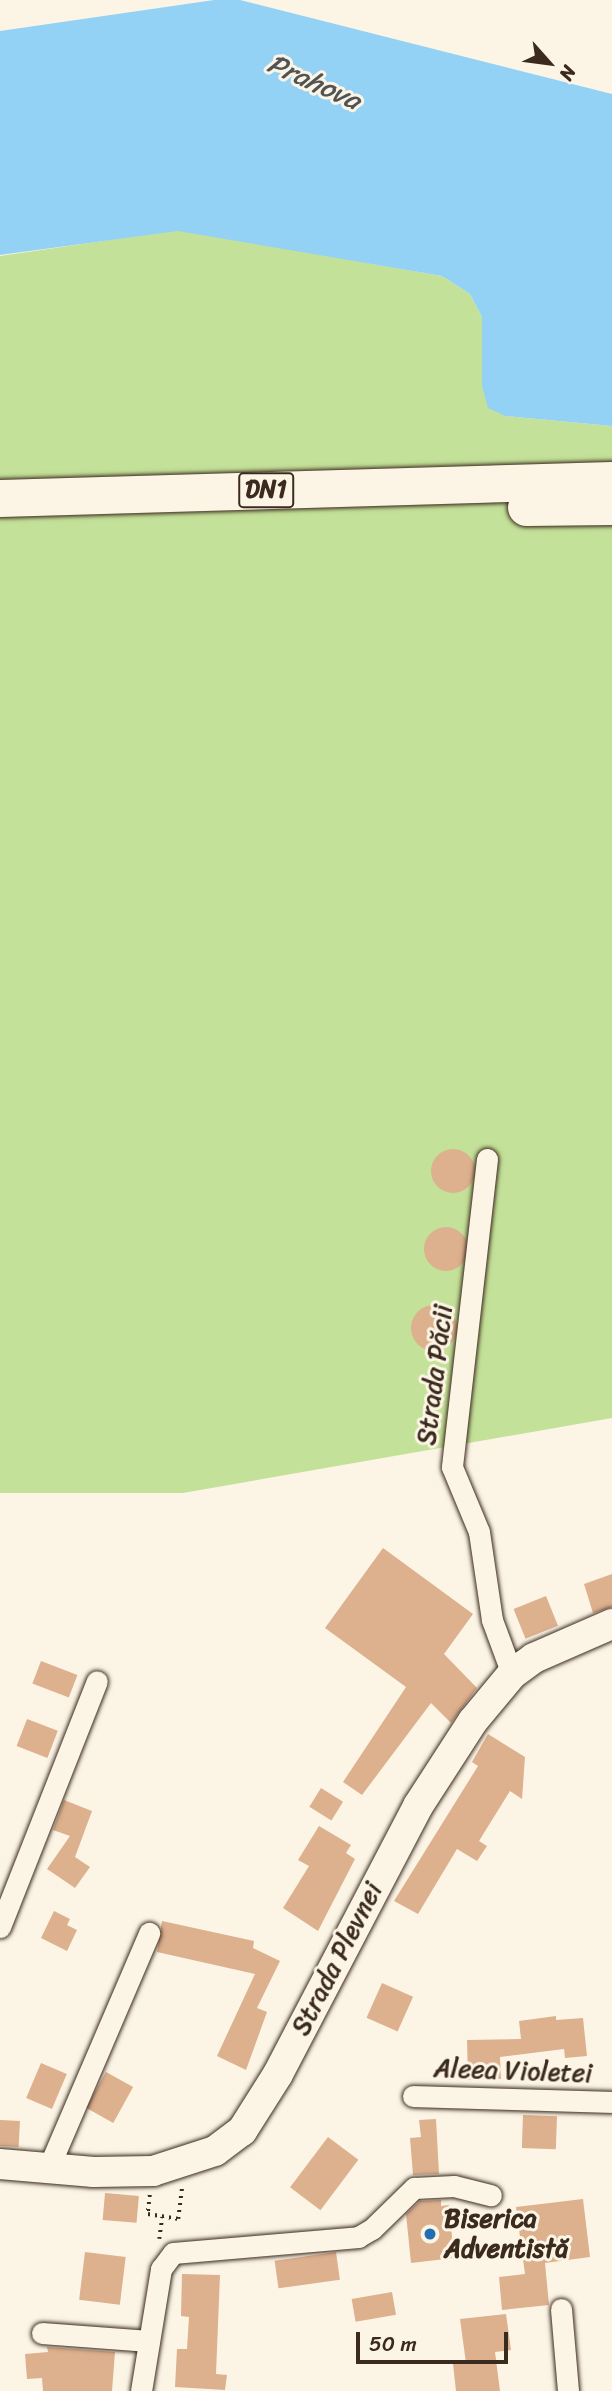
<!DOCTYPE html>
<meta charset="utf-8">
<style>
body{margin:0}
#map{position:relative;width:612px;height:2391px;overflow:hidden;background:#fcf5e5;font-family:Sriracha,sans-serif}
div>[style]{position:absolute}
.green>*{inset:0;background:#c4e199}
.water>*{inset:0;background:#93d2f4}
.building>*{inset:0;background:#ddb08e;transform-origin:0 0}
.round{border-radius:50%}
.path>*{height:3.5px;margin-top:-1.75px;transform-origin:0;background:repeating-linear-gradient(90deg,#3b2a1e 0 2px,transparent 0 7px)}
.roads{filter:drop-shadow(0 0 2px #3b2a1e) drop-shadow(0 0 2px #3b2a1e)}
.street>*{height:21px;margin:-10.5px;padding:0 10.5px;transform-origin:10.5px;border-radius:10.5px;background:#fcf5e5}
.secondary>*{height:30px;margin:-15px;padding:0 15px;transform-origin:15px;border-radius:15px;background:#fcf5e5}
.highway>*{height:37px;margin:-18.5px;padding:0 18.5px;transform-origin:18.5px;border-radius:18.5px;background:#fcf5e5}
.dots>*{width:19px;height:19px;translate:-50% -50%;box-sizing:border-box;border:4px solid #fcf5e5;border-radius:50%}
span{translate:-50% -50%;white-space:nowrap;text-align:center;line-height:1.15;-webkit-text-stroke:6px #fcf5e5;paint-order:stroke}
.shield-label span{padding:2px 5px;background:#fcf5e5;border:2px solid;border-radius:5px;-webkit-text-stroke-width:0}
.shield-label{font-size:24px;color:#3b2a1e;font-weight:700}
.street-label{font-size:26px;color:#3b2a1e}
.poi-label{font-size:26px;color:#3b2a1e;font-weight:700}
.left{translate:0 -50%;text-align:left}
.water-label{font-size:28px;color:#515454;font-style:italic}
.north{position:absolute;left:514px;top:28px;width:70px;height:70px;-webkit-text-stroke:5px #fcf5e5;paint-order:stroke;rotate:118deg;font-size:19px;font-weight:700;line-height:28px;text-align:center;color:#3b2a1e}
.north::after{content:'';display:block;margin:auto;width:24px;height:32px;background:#3b2a1e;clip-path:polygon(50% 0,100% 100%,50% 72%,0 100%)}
.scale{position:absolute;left:356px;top:2332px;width:152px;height:32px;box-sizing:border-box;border:4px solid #3b2a1e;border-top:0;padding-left:9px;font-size:21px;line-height:24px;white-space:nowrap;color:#3b2a1e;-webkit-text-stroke:5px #fcf5e5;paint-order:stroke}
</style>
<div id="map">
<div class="green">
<div style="clip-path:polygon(178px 230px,442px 276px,470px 294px,482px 317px,482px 386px,505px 416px,612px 426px,612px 1418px,183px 1493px,0 1493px,0 256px)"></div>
</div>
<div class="water">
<div style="clip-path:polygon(214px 0,240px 0,612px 94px,612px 426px,505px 416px,488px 408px,482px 386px,482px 317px,470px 294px,442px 276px,178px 231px,0 255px,0 31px)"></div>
</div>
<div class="building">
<div class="round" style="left:431px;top:1149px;width:44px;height:44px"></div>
<div class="round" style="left:424px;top:1227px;width:44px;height:44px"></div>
<div class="round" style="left:411px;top:1305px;width:46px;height:46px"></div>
<div style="clip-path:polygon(383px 1548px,473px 1614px,444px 1654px,477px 1688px,451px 1723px,431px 1703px,362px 1795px,343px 1782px,406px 1687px,325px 1628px)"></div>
<div style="clip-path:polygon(612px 1574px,612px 1607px,593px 1613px,584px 1584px)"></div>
<div style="left:546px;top:1596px;width:32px;height:35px;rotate:68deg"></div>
<div style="left:41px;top:1661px;width:39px;height:24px;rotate:21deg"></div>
<div style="left:27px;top:1719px;width:33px;height:29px;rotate:21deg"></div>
<div style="clip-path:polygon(488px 1734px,525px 1757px,522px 1799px,510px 1791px,479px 1841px,487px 1846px,477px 1861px,457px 1849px,418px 1914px,394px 1901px,478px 1766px,472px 1762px)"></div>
<div style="left:321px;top:1788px;width:26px;height:22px;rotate:32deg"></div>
<div style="clip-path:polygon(64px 1800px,92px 1811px,75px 1857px,90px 1867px,75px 1888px,47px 1869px,70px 1836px,53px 1830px)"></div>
<div style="clip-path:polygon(319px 1826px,351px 1845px,346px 1853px,355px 1859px,318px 1931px,283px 1908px,309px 1866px,298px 1860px)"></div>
<div style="clip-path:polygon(54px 1911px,70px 1919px,67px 1925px,77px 1930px,67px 1951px,41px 1938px)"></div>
<div style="clip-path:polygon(162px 1921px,254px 1941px,253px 1948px,280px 1961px,257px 2008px,267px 2012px,246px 2070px,217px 2056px,255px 1974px,157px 1952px)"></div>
<div style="left:382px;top:1983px;width:34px;height:38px;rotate:24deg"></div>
<div style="clip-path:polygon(556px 2016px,556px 2020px,583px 2018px,587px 2056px,565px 2058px,564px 2049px,500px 2057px,501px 2079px,468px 2080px,467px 2040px,521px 2039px,519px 2021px)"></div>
<div style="left:41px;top:2063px;width:28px;height:38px;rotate:23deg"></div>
<div style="left:106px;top:2072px;width:31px;height:41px;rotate:29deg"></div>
<div style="left:523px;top:2115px;width:34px;height:33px;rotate:2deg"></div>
<div style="clip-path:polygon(436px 2119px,439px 2174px,413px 2175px,410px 2138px,421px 2137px,419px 2120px)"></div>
<div style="left:0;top:2120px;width:20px;height:26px;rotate:3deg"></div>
<div style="left:328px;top:2137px;width:38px;height:63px;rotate:37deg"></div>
<div style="left:105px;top:2193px;width:34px;height:27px;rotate:5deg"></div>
<div style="clip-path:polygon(583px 2199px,590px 2257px,545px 2263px,549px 2305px,502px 2310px,499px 2277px,525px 2274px,516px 2207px)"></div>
<div style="clip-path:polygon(441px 2200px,441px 2206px,449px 2205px,454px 2258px,411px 2263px,406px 2214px,420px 2201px)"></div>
<div style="left:85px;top:2252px;width:41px;height:48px;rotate:7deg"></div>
<div style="left:336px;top:2252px;width:28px;height:62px;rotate:82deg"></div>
<div style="clip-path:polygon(182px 2274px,220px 2275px,216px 2374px,227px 2375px,225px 2390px,175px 2387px,177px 2349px,187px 2349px,189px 2317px,181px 2316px)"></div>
<div style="left:392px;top:2292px;width:23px;height:41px;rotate:80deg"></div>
<div style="clip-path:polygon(506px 2314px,511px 2350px,495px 2352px,500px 2391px,456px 2391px,453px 2364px,466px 2363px,460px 2319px)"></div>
<div style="clip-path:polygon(47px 2347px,115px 2352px,112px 2391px,43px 2391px,42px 2378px,27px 2379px,25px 2354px,48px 2352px)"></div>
</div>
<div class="path">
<div style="left:150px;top:2195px;width:19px;rotate:96deg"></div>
<div style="left:148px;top:2214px;width:30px;rotate:9deg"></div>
<div style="left:178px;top:2219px;width:33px;rotate:-83deg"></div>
<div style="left:159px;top:2239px;width:22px;rotate:-82deg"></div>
</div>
<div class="roads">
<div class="street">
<div style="left:487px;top:1159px;width:310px;rotate:96.5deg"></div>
<div style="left:452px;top:1467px;width:70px;rotate:67.4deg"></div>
<div style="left:479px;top:1532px;width:89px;rotate:81.6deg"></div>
<div style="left:492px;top:1620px;width:58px;rotate:69.7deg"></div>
<div style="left:0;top:1927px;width:264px;rotate:-68.5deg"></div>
<div style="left:413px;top:2096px;width:199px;rotate:1.7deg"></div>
<div style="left:48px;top:2169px;width:257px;rotate:-66.8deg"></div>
<div style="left:561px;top:2309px;width:82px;rotate:85.1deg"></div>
<div style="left:42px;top:2333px;width:107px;rotate:4.3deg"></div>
<div style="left:141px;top:2391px;width:124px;rotate:-80.7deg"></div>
<div style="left:161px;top:2269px;width:20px;rotate:-53deg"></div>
<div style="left:173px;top:2253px;width:186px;rotate:-4.9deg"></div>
<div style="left:358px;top:2237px;width:16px;rotate:-30deg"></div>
<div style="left:372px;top:2229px;width:59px;rotate:-44.3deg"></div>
<div style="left:414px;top:2188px;width:40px;rotate:-2.9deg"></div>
<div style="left:454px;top:2186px;width:38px;rotate:14deg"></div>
</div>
<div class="secondary">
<div style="left:0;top:2164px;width:94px;rotate:4.9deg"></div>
<div style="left:94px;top:2172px;width:59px;rotate:-1deg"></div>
<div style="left:153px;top:2171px;width:65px;rotate:-17.9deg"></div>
<div style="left:215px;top:2151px;width:34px;rotate:-37deg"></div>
<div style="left:242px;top:2131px;width:67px;rotate:-57.7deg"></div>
<div style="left:278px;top:2074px;width:302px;rotate:-62.4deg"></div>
<div style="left:418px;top:1806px;width:101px;rotate:-57.1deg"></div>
<div style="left:473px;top:1721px;width:61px;rotate:-50.3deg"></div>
<div style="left:512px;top:1674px;width:27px;rotate:-36deg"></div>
<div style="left:534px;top:1658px;width:85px;rotate:-23.6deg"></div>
</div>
<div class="highway">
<div style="left:0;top:498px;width:612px;rotate:-1.68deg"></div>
<div style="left:526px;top:507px;width:86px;rotate:-0.7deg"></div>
</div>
</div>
<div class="dots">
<div style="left:430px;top:2234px;background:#1f6fb2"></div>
</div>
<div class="shield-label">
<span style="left:266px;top:490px">DN1</span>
</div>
<div class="street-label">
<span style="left:435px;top:1375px;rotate:-83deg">Strada Păcii</span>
<span style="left:337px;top:1959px;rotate:-63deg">Strada Plevnei</span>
<span style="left:513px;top:2071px;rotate:2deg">Aleea Violetei</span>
</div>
<div class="poi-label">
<span class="left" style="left:444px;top:2234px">Biserica<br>Adventistă</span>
</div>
<div class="water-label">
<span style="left:314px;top:82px;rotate:24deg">Prahova</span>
</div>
<div class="north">N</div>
<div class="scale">50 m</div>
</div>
